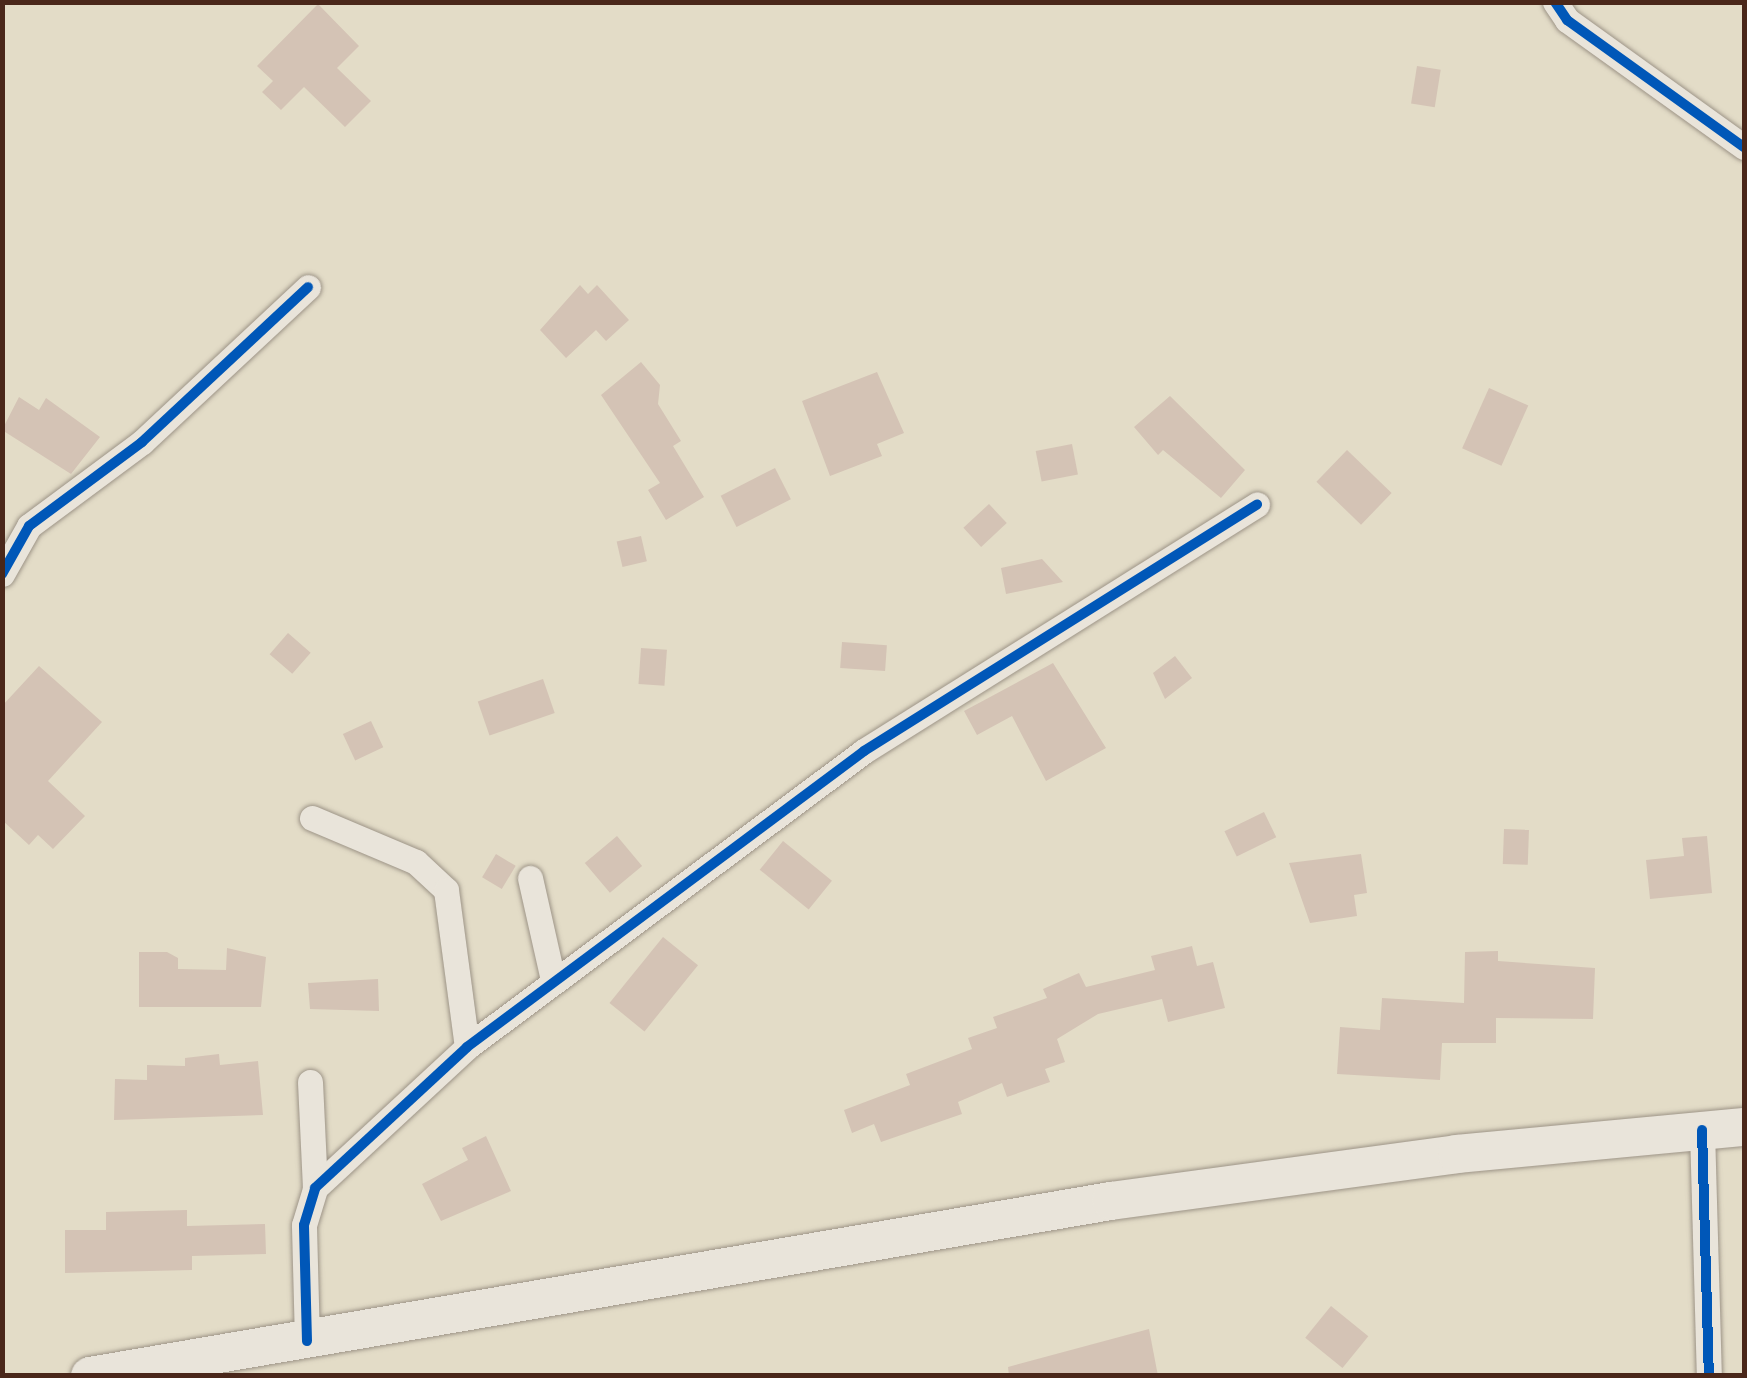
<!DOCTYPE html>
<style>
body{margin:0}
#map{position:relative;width:1747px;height:1378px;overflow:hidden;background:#e3dcc7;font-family:"IM FELL DW Pica",serif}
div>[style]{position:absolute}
.building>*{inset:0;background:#d4c3b5;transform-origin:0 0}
.roads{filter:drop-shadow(0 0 2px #9d9487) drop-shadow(0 0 2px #9d9487)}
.street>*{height:25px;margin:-12.5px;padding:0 12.5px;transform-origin:12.5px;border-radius:12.5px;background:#e9e4da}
.secondary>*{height:38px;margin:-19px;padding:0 19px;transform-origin:19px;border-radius:19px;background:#e9e4da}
.cycleway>*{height:10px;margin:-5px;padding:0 5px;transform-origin:5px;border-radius:5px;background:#0057b8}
span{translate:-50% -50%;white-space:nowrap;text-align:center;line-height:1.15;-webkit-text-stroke:8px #f5ecd2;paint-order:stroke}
.frame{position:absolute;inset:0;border:5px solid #4a271a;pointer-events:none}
</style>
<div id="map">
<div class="building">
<div style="clip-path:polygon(318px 4px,359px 46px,337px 68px,371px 101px,345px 127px,304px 87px,281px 110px,262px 92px,273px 81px,257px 66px)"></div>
<div style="left:1417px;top:66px;width:24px;height:38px;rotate:9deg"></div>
<div style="clip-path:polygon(580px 285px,588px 294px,597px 285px,629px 320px,606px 341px,596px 330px,566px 358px,540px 330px)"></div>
<div style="clip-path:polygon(641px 362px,660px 385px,658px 404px,681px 441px,673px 446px,704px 497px,666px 520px,648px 490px,660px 483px,601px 395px)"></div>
<div style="clip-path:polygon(877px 372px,904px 433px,877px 444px,882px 456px,830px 476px,802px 401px)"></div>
<div style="left:1489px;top:388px;width:43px;height:66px;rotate:24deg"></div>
<div style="clip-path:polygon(1170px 396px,1245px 470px,1221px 498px,1163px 450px,1158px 455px,1134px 427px)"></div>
<div style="clip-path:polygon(19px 397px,39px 410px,46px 398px,100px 437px,71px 474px,2px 430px)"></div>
<div style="left:1072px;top:444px;width:31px;height:37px;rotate:79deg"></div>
<div style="left:1347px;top:450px;width:62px;height:44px;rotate:44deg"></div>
<div style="left:775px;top:468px;width:35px;height:61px;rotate:63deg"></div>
<div style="left:989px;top:504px;width:26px;height:35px;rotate:47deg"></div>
<div style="left:641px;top:536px;width:26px;height:25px;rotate:77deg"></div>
<div style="clip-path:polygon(1042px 559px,1063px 582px,1006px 594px,1001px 568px)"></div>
<div style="left:288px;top:633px;width:30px;height:28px;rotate:41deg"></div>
<div style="left:842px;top:642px;width:45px;height:26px;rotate:4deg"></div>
<div style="left:641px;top:648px;width:26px;height:36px;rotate:4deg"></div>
<div style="clip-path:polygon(1175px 656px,1192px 678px,1165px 699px,1153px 673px)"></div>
<div style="clip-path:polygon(1053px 663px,1106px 748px,1046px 781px,1012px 716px,977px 735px,964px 711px)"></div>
<div style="clip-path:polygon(39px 666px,102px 722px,48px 781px,85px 816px,53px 849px,38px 835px,29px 845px,2px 820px,2px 706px)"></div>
<div style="left:543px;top:679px;width:36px;height:69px;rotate:71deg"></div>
<div style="left:371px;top:721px;width:29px;height:31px;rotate:65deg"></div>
<div style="left:1264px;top:812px;width:28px;height:44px;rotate:64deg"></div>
<div style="left:1504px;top:829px;width:25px;height:35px;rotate:2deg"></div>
<div style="left:617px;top:836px;width:39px;height:42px;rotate:50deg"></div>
<div style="clip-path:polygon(1707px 836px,1712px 893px,1650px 899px,1646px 860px,1684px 856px,1682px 838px)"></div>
<div style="left:783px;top:841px;width:63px;height:37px;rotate:39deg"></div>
<div style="left:496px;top:854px;width:23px;height:27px;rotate:31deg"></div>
<div style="clip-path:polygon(1361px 854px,1367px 893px,1354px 895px,1357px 916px,1310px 923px,1289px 863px)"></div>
<div style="left:663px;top:937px;width:45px;height:85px;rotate:39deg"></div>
<div style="clip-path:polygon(1192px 946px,1197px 966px,1213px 962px,1225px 1008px,1168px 1022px,1162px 999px,1098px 1014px,1057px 1039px,1065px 1062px,1045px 1069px,1050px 1082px,1007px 1097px,1002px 1083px,958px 1102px,962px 1114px,881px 1142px,874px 1124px,852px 1133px,844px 1110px,910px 1085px,906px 1074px,972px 1049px,968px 1038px,997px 1028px,993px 1017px,1047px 998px,1043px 989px,1079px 973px,1086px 987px,1155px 970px,1151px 956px)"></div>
<div style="clip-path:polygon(227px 948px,266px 957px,261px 1007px,139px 1007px,139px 952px,167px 952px,178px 958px,178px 969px,226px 970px)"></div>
<div style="clip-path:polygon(1498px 951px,1498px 961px,1595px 968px,1593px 1019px,1496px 1018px,1496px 1043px,1442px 1043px,1440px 1080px,1337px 1074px,1340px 1027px,1380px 1030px,1382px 998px,1464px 1003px,1465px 952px)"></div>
<div style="clip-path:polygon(378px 979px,379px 1011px,310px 1009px,308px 983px)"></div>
<div style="clip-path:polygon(219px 1054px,220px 1065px,258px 1061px,263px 1115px,114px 1120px,115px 1079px,147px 1080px,147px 1065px,185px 1066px,185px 1058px)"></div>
<div style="clip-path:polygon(486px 1136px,511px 1191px,441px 1221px,422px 1184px,468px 1160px,462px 1148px)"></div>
<div style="clip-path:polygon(187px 1210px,187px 1226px,265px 1224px,266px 1254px,192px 1256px,192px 1270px,65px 1273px,65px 1230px,106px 1230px,106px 1212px)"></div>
<div style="left:1331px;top:1306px;width:48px;height:41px;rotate:39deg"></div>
<div style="clip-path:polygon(1149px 1329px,1158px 1376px,1009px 1376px,1008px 1367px)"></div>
</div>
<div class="roads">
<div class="street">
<div style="left:1555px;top:2px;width:22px;rotate:56deg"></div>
<div style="left:1567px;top:20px;width:218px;rotate:35.7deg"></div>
<div style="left:2px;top:574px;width:55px;rotate:-60.6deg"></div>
<div style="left:29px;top:526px;width:141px;rotate:-36.6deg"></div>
<div style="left:142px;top:442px;width:227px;rotate:-43deg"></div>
<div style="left:312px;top:818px;width:113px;rotate:22.9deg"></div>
<div style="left:416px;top:862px;width:41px;rotate:43deg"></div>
<div style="left:446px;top:890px;width:158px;rotate:82.4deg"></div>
<div style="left:530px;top:878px;width:105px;rotate:77.3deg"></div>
<div style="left:310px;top:1082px;width:106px;rotate:87.3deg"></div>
<div style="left:1702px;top:1130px;width:246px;rotate:88.4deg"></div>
<div style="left:307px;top:1341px;width:116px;rotate:-91.5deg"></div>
<div style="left:304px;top:1225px;width:39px;rotate:-73deg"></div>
<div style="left:315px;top:1188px;width:207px;rotate:-42.8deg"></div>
<div style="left:467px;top:1047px;width:495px;rotate:-36.7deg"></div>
<div style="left:864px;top:751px;width:464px;rotate:-32.1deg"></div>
</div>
<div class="secondary">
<div style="left:90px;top:1376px;width:1036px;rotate:-9.73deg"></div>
<div style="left:1111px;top:1201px;width:349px;rotate:-7.7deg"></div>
<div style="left:1457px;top:1154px;width:288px;rotate:-5.4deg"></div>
</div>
</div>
<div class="cycleway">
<div style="left:1555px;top:2px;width:22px;rotate:56deg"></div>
<div style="left:1567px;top:20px;width:218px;rotate:35.7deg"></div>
<div style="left:2px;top:574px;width:55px;rotate:-60.6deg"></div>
<div style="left:29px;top:526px;width:141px;rotate:-36.6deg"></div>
<div style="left:142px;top:442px;width:227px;rotate:-43deg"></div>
<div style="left:1702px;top:1130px;width:246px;rotate:88.4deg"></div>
<div style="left:307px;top:1341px;width:116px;rotate:-91.5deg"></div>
<div style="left:304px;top:1225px;width:39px;rotate:-73deg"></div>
<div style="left:315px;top:1188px;width:207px;rotate:-42.8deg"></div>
<div style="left:467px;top:1047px;width:495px;rotate:-36.7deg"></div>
<div style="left:864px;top:751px;width:464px;rotate:-32.1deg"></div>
</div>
<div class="frame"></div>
</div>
